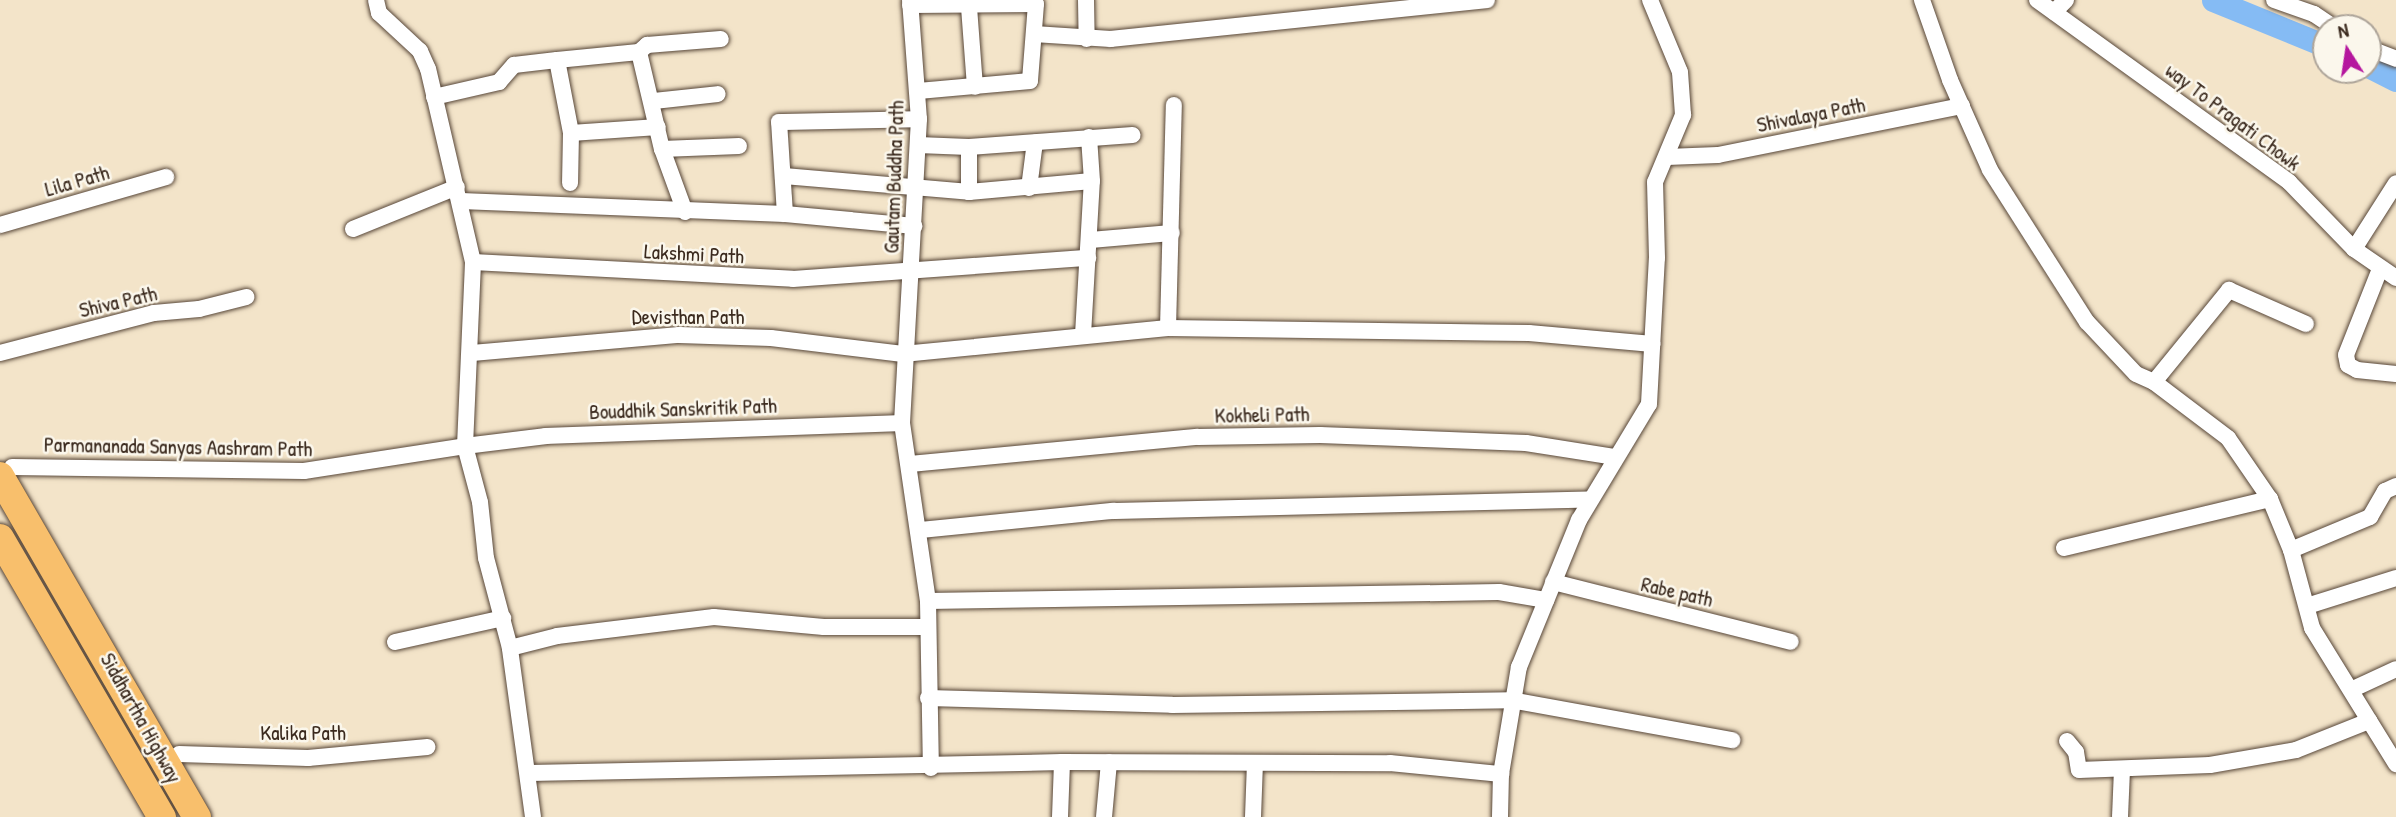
<!DOCTYPE html>
<style>
body{margin:0}
#map{position:relative;width:2396px;height:817px;overflow:hidden;background:#f3e4c9;font-family:"Patrick Hand",sans-serif}
div>[style]{position:absolute}
.river>*{height:23px;margin:-11.5px;padding:0 11.5px;transform-origin:11.5px;border-radius:11.5px;background:#85bbf4}
.roads{filter:drop-shadow(0 0 2px #574638) drop-shadow(0 0 2px #574638)}
.street>*{height:16px;margin:-8px;padding:0 8px;transform-origin:8px;border-radius:8px;background:#fff}
.highway>*{height:28px;margin:-14px;padding:0 14px;transform-origin:14px;border-radius:14px;background:#f8bf6c}
span{translate:-50% -50%;white-space:nowrap;text-align:center;line-height:1.15;-webkit-text-stroke:5px #fbf7ec;paint-order:stroke}
.street-label{font-size:21px;color:#3b2a1e}
.north{position:absolute;left:2312px;top:14px;width:70px;height:70px;box-sizing:border-box;background:#fbf7ec;border:2px solid #aea59a;border-radius:50%;rotate:348deg;font-size:19px;font-weight:700;line-height:28px;text-align:center;color:#3b2a1e}
.north::after{content:'';display:block;margin:auto;width:24px;height:32px;background:#b5179e;clip-path:polygon(50% 0,100% 100%,50% 72%,0 100%)}
</style>
<div id="map">
<div class="river">
<div style="left:2213px;top:0;width:122px;rotate:22.2deg"></div>
<div style="left:2368px;top:66px;width:31px;rotate:27deg"></div>
</div>
<div class="roads">
<div class="street">
<div style="left:910px;top:0;width:119px;rotate:85.7deg"></div>
<div style="left:919px;top:119px;width:304px;rotate:93.2deg"></div>
<div style="left:902px;top:423px;width:180px;rotate:81.7deg"></div>
<div style="left:928px;top:601px;width:167px;rotate:89deg"></div>
<div style="left:1086px;top:0;width:39px;rotate:89deg"></div>
<div style="left:1922px;top:0;width:85px;rotate:70.7deg"></div>
<div style="left:1950px;top:80px;width:98px;rotate:66deg"></div>
<div style="left:1990px;top:170px;width:180px;rotate:57.5deg"></div>
<div style="left:2087px;top:322px;width:71px;rotate:46.7deg"></div>
<div style="left:2136px;top:374px;width:20px;rotate:24deg"></div>
<div style="left:2154px;top:382px;width:93px;rotate:37.1deg"></div>
<div style="left:2228px;top:438px;width:74px;rotate:55.5deg"></div>
<div style="left:2270px;top:499px;width:55px;rotate:67.6deg"></div>
<div style="left:2291px;top:550px;width:81px;rotate:74.9deg"></div>
<div style="left:2312px;top:628px;width:160px;rotate:58.3deg"></div>
<div style="left:2037px;top:0;width:311px;rotate:35.8deg"></div>
<div style="left:2289px;top:182px;width:93px;rotate:45.9deg"></div>
<div style="left:2354px;top:249px;width:51px;rotate:34.6deg"></div>
<div style="left:2274px;top:0;width:42px;rotate:19.3deg"></div>
<div style="left:2314px;top:14px;width:25px;rotate:34deg"></div>
<div style="left:910px;top:5px;width:126px;rotate:-0.5deg"></div>
<div style="left:1036px;top:4px;width:77px;rotate:94.5deg"></div>
<div style="left:1030px;top:81px;width:112px;rotate:174.9deg"></div>
<div style="left:969px;top:7px;width:80px;rotate:85.7deg"></div>
<div style="left:2054px;top:12px;width:17px;rotate:-45deg"></div>
<div style="left:1034px;top:34px;width:77px;rotate:3.7deg"></div>
<div style="left:1111px;top:39px;width:378px;rotate:-5.9deg"></div>
<div style="left:2368px;top:48px;width:30px;rotate:21deg"></div>
<div style="left:639px;top:52px;width:100px;rotate:76.7deg"></div>
<div style="left:662px;top:149px;width:67px;rotate:69.9deg"></div>
<div style="left:557px;top:60px;width:82px;rotate:-5.6deg"></div>
<div style="left:639px;top:52px;width:11px;rotate:-41deg"></div>
<div style="left:647px;top:45px;width:74px;rotate:-4.6deg"></div>
<div style="left:434px;top:97px;width:67px;rotate:-13deg"></div>
<div style="left:499px;top:82px;width:23px;rotate:-49deg"></div>
<div style="left:514px;top:65px;width:43px;rotate:-6.6deg"></div>
<div style="left:557px;top:60px;width:74px;rotate:79.1deg"></div>
<div style="left:571px;top:133px;width:50px;rotate:91.1deg"></div>
<div style="left:654px;top:101px;width:64px;rotate:-6.2deg"></div>
<div style="left:571px;top:133px;width:87px;rotate:-3.9deg"></div>
<div style="left:918px;top:145px;width:51px;rotate:2.2deg"></div>
<div style="left:969px;top:147px;width:164px;rotate:-4.2deg"></div>
<div style="left:969px;top:147px;width:45px;rotate:90deg"></div>
<div style="left:662px;top:149px;width:77px;rotate:-2.2deg"></div>
<div style="left:1667px;top:157px;width:51px;rotate:-2.2deg"></div>
<div style="left:1718px;top:155px;width:249px;rotate:-11.4deg"></div>
<div style="left:784px;top:176px;width:186px;rotate:4.9deg"></div>
<div style="left:969px;top:192px;width:123px;rotate:-5.1deg"></div>
<div style="left:1029px;top:188px;width:46px;rotate:-82.6deg"></div>
<div style="left:461px;top:201px;width:324px;rotate:2.3deg"></div>
<div style="left:785px;top:214px;width:130px;rotate:5.3deg"></div>
<div style="left:785px;top:214px;width:92px;rotate:-93.7deg"></div>
<div style="left:779px;top:122px;width:140px;rotate:-1.2deg"></div>
<div style="left:0;top:225px;width:173px;rotate:-16.1deg"></div>
<div style="left:353px;top:229px;width:112px;rotate:-22deg"></div>
<div style="left:1090px;top:240px;width:82px;rotate:-4.9deg"></div>
<div style="left:2354px;top:249px;width:78px;rotate:-57.5deg"></div>
<div style="left:473px;top:262px;width:320px;rotate:3deg"></div>
<div style="left:793px;top:279px;width:296px;rotate:-4.1deg"></div>
<div style="left:2380px;top:269px;width:92px;rotate:111.6deg"></div>
<div style="left:2346px;top:355px;width:10px;rotate:79deg"></div>
<div style="left:2348px;top:365px;width:10px;rotate:29deg"></div>
<div style="left:2357px;top:370px;width:39px;rotate:6deg"></div>
<div style="left:1168px;top:328px;width:223px;rotate:-88.5deg"></div>
<div style="left:1083px;top:335px;width:154px;rotate:-86.7deg"></div>
<div style="left:1092px;top:181px;width:44px;rotate:-93.9deg"></div>
<div style="left:0;top:353px;width:159px;rotate:-14.6deg"></div>
<div style="left:154px;top:313px;width:45px;rotate:-5.1deg"></div>
<div style="left:199px;top:309px;width:49px;rotate:-14.3deg"></div>
<div style="left:472px;top:353px;width:208px;rotate:-5deg"></div>
<div style="left:679px;top:335px;width:92px;rotate:1.9deg"></div>
<div style="left:771px;top:338px;width:133px;rotate:6.9deg"></div>
<div style="left:903px;top:354px;width:266px;rotate:-5.6deg"></div>
<div style="left:1168px;top:328px;width:361px;rotate:0.8deg"></div>
<div style="left:1529px;top:333px;width:124px;rotate:5.1deg"></div>
<div style="left:2154px;top:382px;width:119px;rotate:-50.8deg"></div>
<div style="left:2229px;top:290px;width:84px;rotate:23.8deg"></div>
<div style="left:910px;top:464px;width:289px;rotate:-5.4deg"></div>
<div style="left:1198px;top:437px;width:122px;rotate:-0.9deg"></div>
<div style="left:1320px;top:435px;width:206px;rotate:2.2deg"></div>
<div style="left:1526px;top:443px;width:89px;rotate:9deg"></div>
<div style="left:12px;top:467px;width:292px;rotate:0.8deg"></div>
<div style="left:304px;top:471px;width:163px;rotate:-8.8deg"></div>
<div style="left:465px;top:446px;width:184px;rotate:-87.5deg"></div>
<div style="left:473px;top:262px;width:198px;rotate:-103.1deg"></div>
<div style="left:428px;top:69px;width:20px;rotate:-114deg"></div>
<div style="left:420px;top:51px;width:56px;rotate:-137.2deg"></div>
<div style="left:379px;top:13px;width:13px;rotate:-103deg"></div>
<div style="left:921px;top:530px;width:193px;rotate:-5.7deg"></div>
<div style="left:1113px;top:511px;width:477px;rotate:-1.4deg"></div>
<div style="left:2064px;top:548px;width:212px;rotate:-13.4deg"></div>
<div style="left:2291px;top:550px;width:86px;rotate:-22.7deg"></div>
<div style="left:2370px;top:517px;width:30px;rotate:-60deg"></div>
<div style="left:2385px;top:491px;width:12px;rotate:-24deg"></div>
<div style="left:1553px;top:582px;width:245px;rotate:14.1deg"></div>
<div style="left:928px;top:601px;width:571px;rotate:-0.9deg"></div>
<div style="left:1499px;top:592px;width:48px;rotate:9.7deg"></div>
<div style="left:2307px;top:606px;width:93px;rotate:-17.5deg"></div>
<div style="left:395px;top:642px;width:111px;rotate:-12.5deg"></div>
<div style="left:510px;top:648px;width:49px;rotate:-14.3deg"></div>
<div style="left:557px;top:636px;width:158px;rotate:-6.9deg"></div>
<div style="left:714px;top:617px;width:110px;rotate:5.2deg"></div>
<div style="left:824px;top:627px;width:104px"></div>
<div style="left:2353px;top:689px;width:47px;rotate:-24.9deg"></div>
<div style="left:928px;top:698px;width:244px;rotate:1.6deg"></div>
<div style="left:1172px;top:705px;width:339px;rotate:-0.8deg"></div>
<div style="left:1511px;top:700px;width:225px;rotate:10.3deg"></div>
<div style="left:2067px;top:741px;width:14px;rotate:51deg"></div>
<div style="left:2076px;top:752px;width:18px;rotate:81deg"></div>
<div style="left:2079px;top:770px;width:131px;rotate:-2.2deg"></div>
<div style="left:2210px;top:765px;width:87px;rotate:-9.9deg"></div>
<div style="left:2296px;top:750px;width:79px;rotate:-21.7deg"></div>
<div style="left:179px;top:754px;width:129px;rotate:1.8deg"></div>
<div style="left:308px;top:758px;width:120px;rotate:-5.3deg"></div>
<div style="left:530px;top:773px;width:532px;rotate:-1.18deg"></div>
<div style="left:1062px;top:762px;width:328px;rotate:0.2deg"></div>
<div style="left:1390px;top:763px;width:112px;rotate:5.7deg"></div>
<div style="left:533px;top:817px;width:171px;rotate:-97.8deg"></div>
<div style="left:510px;top:648px;width:93px;rotate:-104.9deg"></div>
<div style="left:486px;top:558px;width:56px;rotate:-96.1deg"></div>
<div style="left:480px;top:502px;width:58px;rotate:-105deg"></div>
<div style="left:465px;top:446px;width:82px;rotate:-7deg"></div>
<div style="left:546px;top:436px;width:356px;rotate:-2.1deg"></div>
<div style="left:1060px;top:817px;width:55px;rotate:-87.9deg"></div>
<div style="left:1104px;top:817px;width:55px;rotate:-84.8deg"></div>
<div style="left:1253px;top:817px;width:54px;rotate:-87.9deg"></div>
<div style="left:1500px;top:817px;width:43px;rotate:-88.7deg"></div>
<div style="left:1501px;top:774px;width:109px;rotate:-80.5deg"></div>
<div style="left:1519px;top:667px;width:159px;rotate:-67.8deg"></div>
<div style="left:1579px;top:520px;width:135px;rotate:-58.9deg"></div>
<div style="left:1649px;top:404px;width:146px;rotate:-86.9deg"></div>
<div style="left:1657px;top:258px;width:76px;rotate:-91.5deg"></div>
<div style="left:1655px;top:182px;width:73px;rotate:-67.3deg"></div>
<div style="left:1683px;top:115px;width:43px;rotate:-94deg"></div>
<div style="left:1680px;top:72px;width:78px;rotate:-112.6deg"></div>
<div style="left:2120px;top:817px;width:47px;rotate:-87.6deg"></div>
</div>
<div class="highway">
<div style="left:0;top:476px;width:394px;rotate:60deg"></div>
<div style="left:0;top:538px;width:323px;rotate:59.9deg"></div>
</div>
</div>
<div class="street-label">
<span style="left:1811px;top:115px;rotate:-11deg">Shivalaya Path</span>
<span style="left:2233px;top:117px;rotate:37deg">way To Pragati Chowk</span>
<span style="left:894px;top:177px;rotate:-88deg">Gautam Buddha Path</span>
<span style="left:77px;top:181px;rotate:-16deg">Lila Path</span>
<span style="left:694px;top:254px;rotate:3deg">Lakshmi Path</span>
<span style="left:118px;top:302px;rotate:-13deg">Shiva Path</span>
<span style="left:688px;top:317px">Devisthan Path</span>
<span style="left:683px;top:409px;rotate:-2deg">Bouddhik Sanskritik Path</span>
<span style="left:1262px;top:415px;rotate:-1deg">Kokheli Path</span>
<span style="left:178px;top:447px;rotate:1deg">Parmananada Sanyas Aashram Path</span>
<span style="left:1677px;top:592px;rotate:13deg">Rabe path</span>
<span style="left:141px;top:718px;rotate:61deg">Siddhartha Highway</span>
<span style="left:303px;top:733px">Kalika Path</span>
</div>
<div class="north">N</div>
</div>
